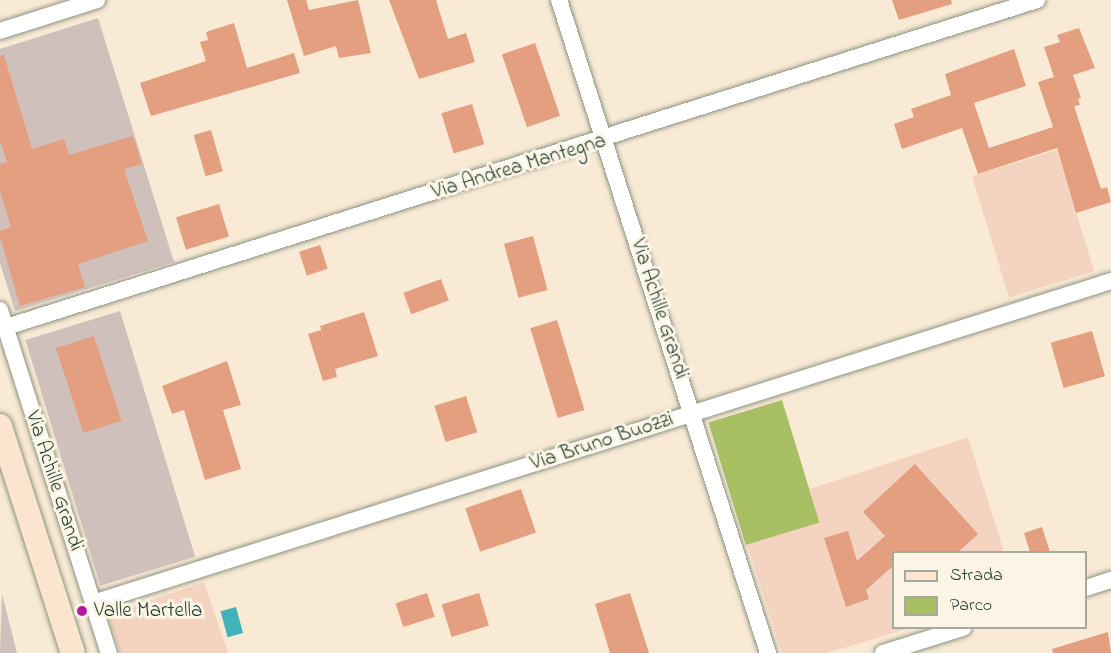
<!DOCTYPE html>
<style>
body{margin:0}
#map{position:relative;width:1111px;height:653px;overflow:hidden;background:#f8ead4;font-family:"Indie Flower",sans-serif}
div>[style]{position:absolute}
.built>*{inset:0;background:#f4d3c0;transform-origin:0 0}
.industrial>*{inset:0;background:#d0c0bc;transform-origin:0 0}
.green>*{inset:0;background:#a9bf64;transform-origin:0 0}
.water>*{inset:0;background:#41b1ba;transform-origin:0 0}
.building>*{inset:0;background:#e39f80;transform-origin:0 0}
.roads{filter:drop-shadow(0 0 2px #8c9484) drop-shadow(0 0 2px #8c9484)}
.street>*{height:16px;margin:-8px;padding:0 8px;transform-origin:8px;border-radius:8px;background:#fff}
.secondary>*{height:24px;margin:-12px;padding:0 12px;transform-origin:12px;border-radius:12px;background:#fbe5cf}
.dots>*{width:16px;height:16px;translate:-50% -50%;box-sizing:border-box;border:3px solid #fcf5e5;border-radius:50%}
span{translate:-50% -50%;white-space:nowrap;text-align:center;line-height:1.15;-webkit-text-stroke:6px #fcf5e5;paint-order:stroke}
.street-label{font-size:21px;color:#1f3d34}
.poi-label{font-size:21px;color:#1f3d34}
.left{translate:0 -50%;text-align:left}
.legend{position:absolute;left:892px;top:551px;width:195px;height:78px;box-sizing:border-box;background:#fcf5e5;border:2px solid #a4ab9e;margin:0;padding:8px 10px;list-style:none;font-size:18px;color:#1f3d34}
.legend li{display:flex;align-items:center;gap:12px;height:30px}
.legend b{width:30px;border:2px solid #a4ab9e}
</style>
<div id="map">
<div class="built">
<div style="left:1057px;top:150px;width:127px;height:89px;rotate:73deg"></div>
<div style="clip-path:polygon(968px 437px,1004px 552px,894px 552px,894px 628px,910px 628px,827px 653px,782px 653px,747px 544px,819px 522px,810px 489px)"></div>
<div style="clip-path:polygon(204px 582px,228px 653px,120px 653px,108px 615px)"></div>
</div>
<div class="industrial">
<div style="clip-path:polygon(98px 18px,174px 262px,15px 311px,0 263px,0 49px)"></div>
<div style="left:120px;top:311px;width:257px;height:99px;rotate:73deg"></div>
<div style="clip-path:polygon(2px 594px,17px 653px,0 653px)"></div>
</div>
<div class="green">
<div style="left:782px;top:400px;width:128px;height:77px;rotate:73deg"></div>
</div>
<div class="water">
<div style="left:236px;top:607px;width:27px;height:16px;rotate:75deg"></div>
</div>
<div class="building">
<div style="clip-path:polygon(287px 0,306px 0,309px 10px,358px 0,371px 53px,339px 58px,336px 46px,304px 56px)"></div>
<div style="clip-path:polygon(389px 0,436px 0,448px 39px,466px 33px,475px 62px,419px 79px)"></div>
<div style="clip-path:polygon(892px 0,951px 0,952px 4px,899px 20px)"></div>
<div style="clip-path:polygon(234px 23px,247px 68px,294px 53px,300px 73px,151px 116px,140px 83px,206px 61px,200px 42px,208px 40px,206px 32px)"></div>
<div style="clip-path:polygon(1079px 28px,1095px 68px,1073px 75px,1081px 98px,1078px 99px,1080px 105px,1074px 106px,1101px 189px,1107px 187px,1111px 202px,1076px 213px,1057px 148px,978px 174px,962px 128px,902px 149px,894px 124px,914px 117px,911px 109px,951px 95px,945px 74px,1014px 49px,1026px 86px,974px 103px,989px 148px,1053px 127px,1038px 82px,1054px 77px,1044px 47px,1060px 42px,1057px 35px)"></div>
<div style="left:535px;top:43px;width:77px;height:35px;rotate:71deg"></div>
<div style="clip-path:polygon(4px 55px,32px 149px,64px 139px,69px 155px,133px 136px,142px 164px,124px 169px,148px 241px,78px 264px,85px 287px,20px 306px,0 237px,0 231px,11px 227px,0 192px,0 164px,7px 162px,0 141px,0 56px)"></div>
<div style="left:472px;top:104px;width:42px;height:32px;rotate:73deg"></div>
<div style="left:211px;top:130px;width:43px;height:18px;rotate:74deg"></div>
<div style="left:219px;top:204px;width:34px;height:45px;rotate:73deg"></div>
<div style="left:533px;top:236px;width:56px;height:30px;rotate:75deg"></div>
<div style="left:320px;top:245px;width:25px;height:22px;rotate:72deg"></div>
<div style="left:441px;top:279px;width:23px;height:40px;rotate:70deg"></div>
<div style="clip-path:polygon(364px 312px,378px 356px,335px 369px,337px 377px,323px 381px,308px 334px,321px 330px,324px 339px,320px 326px)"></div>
<div style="left:557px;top:320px;width:94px;height:28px;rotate:73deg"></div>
<div style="left:1092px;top:331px;width:47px;height:43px;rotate:74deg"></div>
<div style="left:94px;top:336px;width:89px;height:40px;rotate:72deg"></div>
<div style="clip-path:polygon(227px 361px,241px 405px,223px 410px,241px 469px,205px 480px,184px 410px,172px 414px,162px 386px)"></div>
<div style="left:466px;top:396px;width:38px;height:33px;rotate:73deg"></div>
<div style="clip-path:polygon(915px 464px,978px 534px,958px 552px,894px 552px,894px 565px,866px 590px,869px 599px,846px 607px,824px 538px,848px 531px,857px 561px,885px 536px,863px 512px)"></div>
<div style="left:521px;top:489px;width:46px;height:59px;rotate:71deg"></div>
<div style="clip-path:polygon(1042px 527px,1050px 552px,1030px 552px,1024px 533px)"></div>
<div style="left:427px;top:593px;width:25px;height:33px;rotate:72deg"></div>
<div style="left:479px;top:593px;width:34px;height:39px;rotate:73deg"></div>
<div style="clip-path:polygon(630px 593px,649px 653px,610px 653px,595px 604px)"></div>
<div style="clip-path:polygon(1108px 632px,1111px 653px,1053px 653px,1052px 649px)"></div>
</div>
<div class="roads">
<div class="street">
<div style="left:559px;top:0;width:686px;rotate:72.25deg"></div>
<div style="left:0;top:31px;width:102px;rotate:-17.7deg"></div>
<div style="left:0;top:310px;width:360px;rotate:72.4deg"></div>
<div style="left:0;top:329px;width:1088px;rotate:-17.6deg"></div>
<div style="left:1086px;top:588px;width:26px;rotate:-18deg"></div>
<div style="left:93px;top:603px;width:1068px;rotate:-17.55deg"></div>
<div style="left:883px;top:653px;width:84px;rotate:-17.4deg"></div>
</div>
<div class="secondary">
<div style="left:0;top:426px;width:238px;rotate:72.2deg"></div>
</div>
</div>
<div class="dots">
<div style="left:82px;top:611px;background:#b5179e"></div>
</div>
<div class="street-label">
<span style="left:519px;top:167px;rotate:-17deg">Via Andrea Mantegna</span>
<span style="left:659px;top:309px;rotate:72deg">Via Achille Grandi</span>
<span style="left:602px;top:442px;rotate:-18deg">Via Bruno Buozzi</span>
<span style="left:54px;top:481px;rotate:72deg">Via Achille Grandi</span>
</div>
<div class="poi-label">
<span class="left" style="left:94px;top:611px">Valle Martella</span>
</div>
<ul class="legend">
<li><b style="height:8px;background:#fbe5cf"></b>Strada</li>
<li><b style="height:16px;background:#a9bf64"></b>Parco</li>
</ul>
</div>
